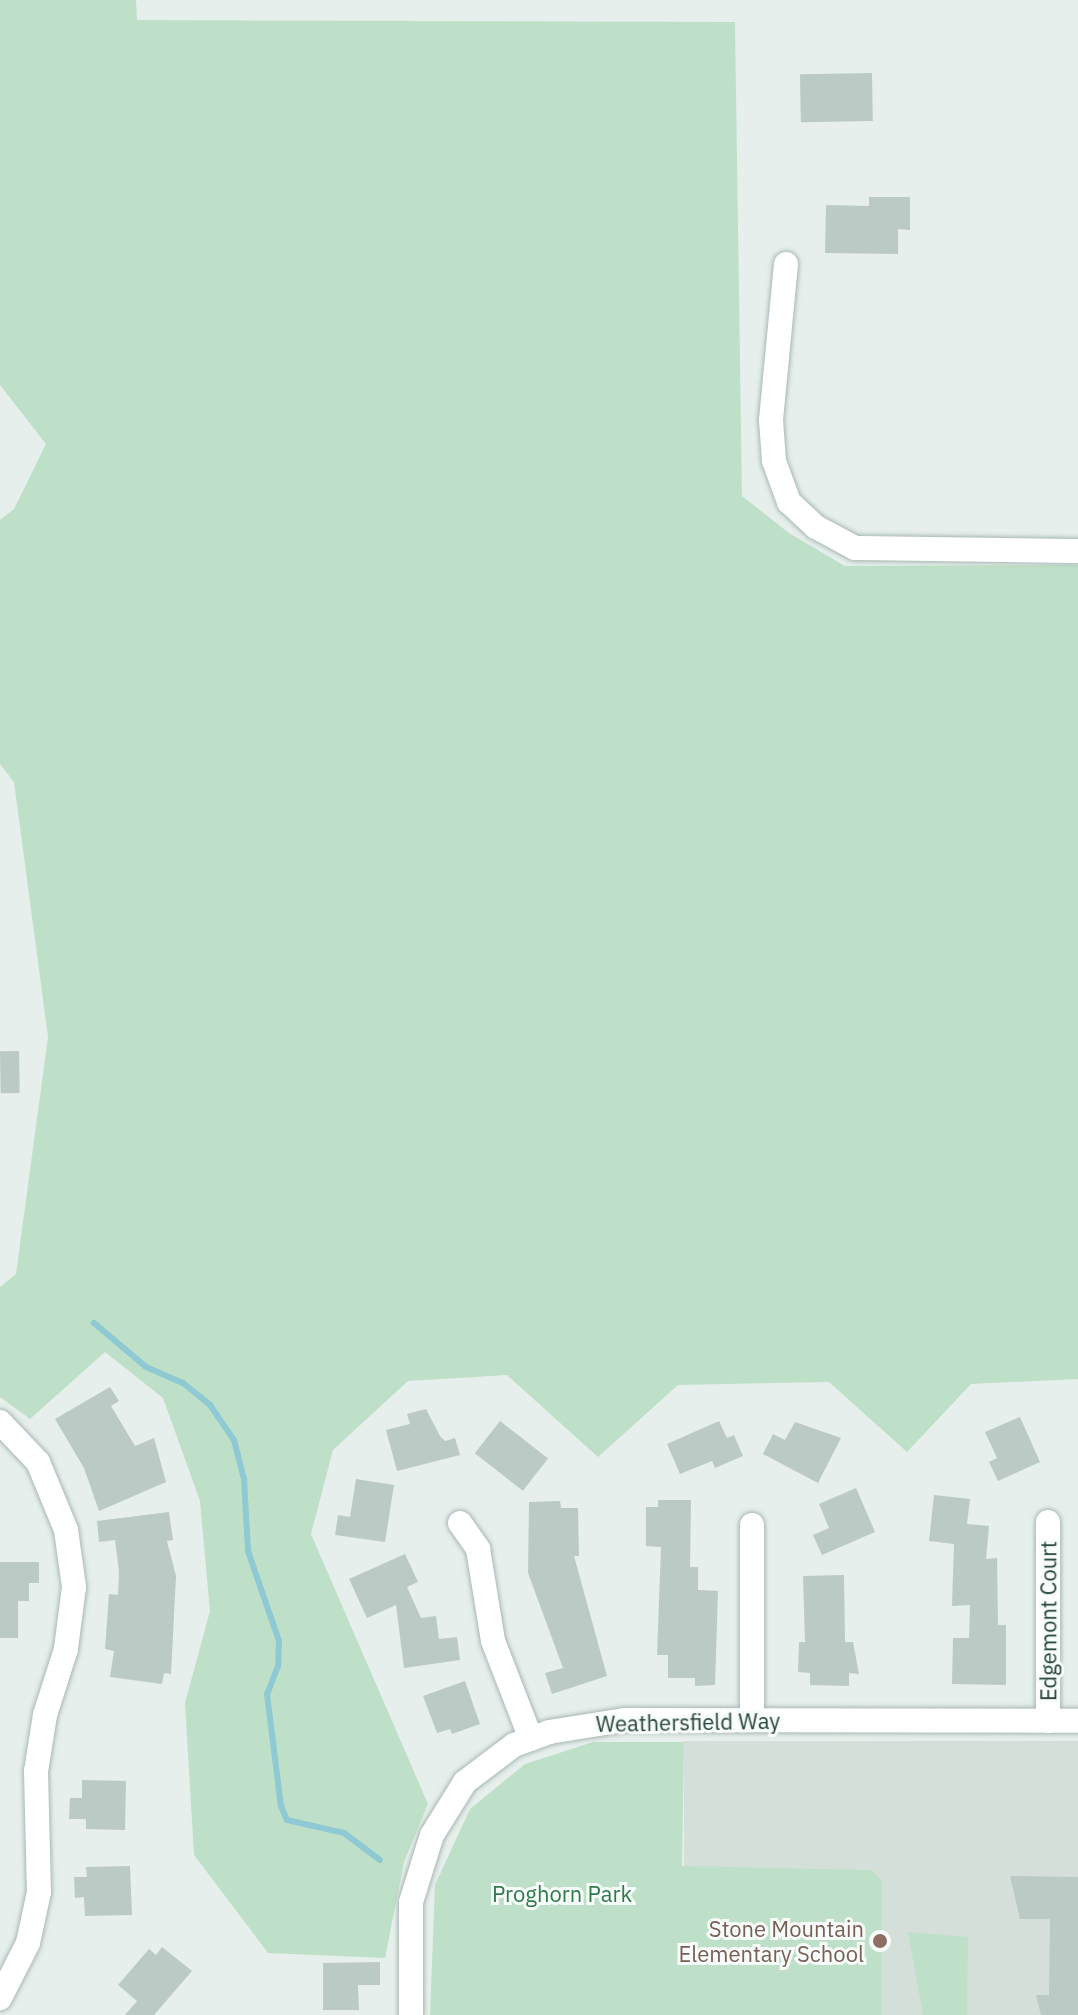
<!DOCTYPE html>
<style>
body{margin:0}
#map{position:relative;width:1078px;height:2015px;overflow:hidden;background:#e6efeb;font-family:"IBM Plex Sans",sans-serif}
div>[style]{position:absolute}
.built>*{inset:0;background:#d4dfda;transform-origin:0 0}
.green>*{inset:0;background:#bfe0c8}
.stream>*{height:6px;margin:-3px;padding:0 3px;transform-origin:3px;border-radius:3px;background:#8ec9d4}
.building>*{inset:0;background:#bbcac4;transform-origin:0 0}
.roads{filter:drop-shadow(0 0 2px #a8b8b2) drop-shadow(0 0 2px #a8b8b2)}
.minor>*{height:24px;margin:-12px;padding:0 12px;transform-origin:12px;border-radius:12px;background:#fff}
.dots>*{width:22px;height:22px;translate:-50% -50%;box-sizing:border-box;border:4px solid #f7fbf9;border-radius:50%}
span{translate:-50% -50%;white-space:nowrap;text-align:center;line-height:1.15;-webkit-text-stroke:6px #f7fbf9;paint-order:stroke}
.street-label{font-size:22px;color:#24423a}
.park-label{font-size:22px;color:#2d7a4b}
.education-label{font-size:22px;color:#785e54}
.right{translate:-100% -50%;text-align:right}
</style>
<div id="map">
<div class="built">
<div style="left:1078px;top:1741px;width:274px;height:394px;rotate:90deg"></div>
</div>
<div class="green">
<div style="clip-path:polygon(0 0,136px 0,137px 20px,735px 22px,742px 496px,789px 533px,845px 566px,1078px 565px,1078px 1379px,971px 1384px,907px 1452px,829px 1382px,678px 1385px,598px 1457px,507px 1375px,408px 1381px,333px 1450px,311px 1534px,428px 1804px,404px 1862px,385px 1958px,268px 1953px,194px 1855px,185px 1703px,210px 1611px,200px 1501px,163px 1398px,105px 1352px,30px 1419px,0 1397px,0 1287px,16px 1274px,48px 1037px,14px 782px,0 764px,0 520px,14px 509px,46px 444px,0 385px)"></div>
<div style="clip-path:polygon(593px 1742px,684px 1742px,682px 1866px,871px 1870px,882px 1880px,881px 2015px,430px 2015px,435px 1885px,470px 1809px,525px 1764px)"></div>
<div style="clip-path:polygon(908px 1932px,968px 1937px,967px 2015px,923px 2015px)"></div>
</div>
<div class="stream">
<div style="left:94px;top:1323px;width:68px;rotate:40.2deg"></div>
<div style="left:146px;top:1367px;width:40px;rotate:23.4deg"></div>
<div style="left:183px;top:1383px;width:35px;rotate:39deg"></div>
<div style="left:210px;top:1405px;width:42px;rotate:55.6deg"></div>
<div style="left:234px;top:1440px;width:40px;rotate:75.6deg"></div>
<div style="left:244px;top:1479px;width:72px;rotate:86.8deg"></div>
<div style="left:248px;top:1551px;width:95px;rotate:71deg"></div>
<div style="left:279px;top:1641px;width:25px;rotate:92deg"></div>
<div style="left:278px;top:1666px;width:30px;rotate:111deg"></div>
<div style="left:267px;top:1694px;width:113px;rotate:82.9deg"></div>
<div style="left:281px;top:1806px;width:15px;rotate:67deg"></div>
<div style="left:287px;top:1820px;width:58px;rotate:12.8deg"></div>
<div style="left:344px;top:1833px;width:45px;rotate:36.9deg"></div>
</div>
<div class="building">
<div style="left:872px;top:73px;width:48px;height:72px;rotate:89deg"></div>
<div style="clip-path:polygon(869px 197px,910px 197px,910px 230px,898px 229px,898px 254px,825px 253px,826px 205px,869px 206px)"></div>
<div style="left:19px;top:1051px;width:42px;height:19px;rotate:89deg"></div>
<div style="clip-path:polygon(110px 1387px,119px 1401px,111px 1406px,135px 1446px,154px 1438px,166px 1482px,99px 1511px,84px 1468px,55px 1419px)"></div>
<div style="clip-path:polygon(426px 1409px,440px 1436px,445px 1441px,455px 1438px,460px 1455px,397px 1471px,386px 1430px,410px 1424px,407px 1414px)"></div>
<div style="clip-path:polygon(1020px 1417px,1040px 1462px,998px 1481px,989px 1462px,997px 1458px,985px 1432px)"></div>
<div style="left:500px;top:1421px;width:61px;height:41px;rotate:38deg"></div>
<div style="clip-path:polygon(719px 1421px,727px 1438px,734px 1435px,743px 1456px,715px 1468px,712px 1461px,680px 1474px,667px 1444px)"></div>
<div style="clip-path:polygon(795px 1422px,841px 1438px,818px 1483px,763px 1454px,773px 1434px,785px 1440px)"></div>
<div style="clip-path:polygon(356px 1479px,394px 1485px,385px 1542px,335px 1535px,338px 1515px,350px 1517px)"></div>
<div style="clip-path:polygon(856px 1488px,875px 1532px,822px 1555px,813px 1535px,829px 1528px,819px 1504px)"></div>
<div style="clip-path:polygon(934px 1495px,970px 1499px,967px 1524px,989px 1526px,986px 1559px,997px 1558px,998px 1625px,1006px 1625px,1006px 1685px,952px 1684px,953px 1638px,969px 1638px,970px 1605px,952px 1606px,954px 1544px,929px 1541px)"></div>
<div style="clip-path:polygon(658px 1500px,691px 1500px,690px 1567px,698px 1567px,698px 1590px,718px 1591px,715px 1685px,695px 1686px,695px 1678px,668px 1678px,668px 1655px,657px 1655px,661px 1547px,646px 1546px,646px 1507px,658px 1507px)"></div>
<div style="clip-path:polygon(560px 1501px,561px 1508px,578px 1508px,579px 1556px,574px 1556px,607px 1676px,552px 1694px,545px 1673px,563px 1668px,528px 1573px,529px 1502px)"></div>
<div style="clip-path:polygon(169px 1512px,173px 1540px,167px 1541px,176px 1576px,171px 1674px,164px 1673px,162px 1684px,110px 1677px,114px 1651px,105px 1649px,109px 1594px,118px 1595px,119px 1571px,115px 1540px,99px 1542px,97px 1521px)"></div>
<div style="clip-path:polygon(405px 1554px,418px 1582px,407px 1587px,421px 1618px,436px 1616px,439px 1639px,457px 1637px,460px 1660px,404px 1668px,396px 1605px,367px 1618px,349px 1579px)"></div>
<div style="clip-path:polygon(0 1562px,39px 1562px,39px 1583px,29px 1583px,29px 1601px,18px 1601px,18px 1638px,0 1638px)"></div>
<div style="clip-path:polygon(844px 1575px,845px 1642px,853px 1642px,859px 1674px,849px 1673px,849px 1686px,810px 1685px,810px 1673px,798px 1672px,799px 1642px,805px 1642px,803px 1576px)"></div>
<div style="clip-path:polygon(465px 1681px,480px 1724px,452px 1734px,450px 1729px,437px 1733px,423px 1696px)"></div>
<div style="clip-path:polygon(82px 1780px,126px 1781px,125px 1830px,86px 1829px,86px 1819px,69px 1819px,70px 1798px,82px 1798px)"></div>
<div style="clip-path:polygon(130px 1866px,132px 1915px,85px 1916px,84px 1897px,75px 1898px,74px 1877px,87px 1877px,86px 1867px)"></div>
<div style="clip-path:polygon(1010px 1876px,1078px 1877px,1078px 2015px,1041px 2015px,1036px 1995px,1049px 1995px,1050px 1919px,1020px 1919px)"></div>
<div style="clip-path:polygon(162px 1947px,192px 1971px,154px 2015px,125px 2015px,137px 2001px,118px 1985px,149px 1949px,156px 1955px)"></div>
<div style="clip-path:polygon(380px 1962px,380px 1985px,358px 1985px,359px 2010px,323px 2010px,323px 1963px)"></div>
</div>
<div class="roads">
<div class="minor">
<div style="left:786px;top:264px;width:157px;rotate:95.5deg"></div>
<div style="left:771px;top:420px;width:41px;rotate:85.8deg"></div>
<div style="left:774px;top:461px;width:44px;rotate:69.9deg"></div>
<div style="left:789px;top:502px;width:37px;rotate:43deg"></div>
<div style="left:816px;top:527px;width:44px;rotate:28.3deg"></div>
<div style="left:855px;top:548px;width:223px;rotate:0.8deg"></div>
<div style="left:0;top:1422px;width:55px;rotate:46.5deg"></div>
<div style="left:38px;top:1462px;width:74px;rotate:67.6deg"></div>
<div style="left:66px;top:1530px;width:58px;rotate:82deg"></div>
<div style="left:74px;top:1587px;width:63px;rotate:97.4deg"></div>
<div style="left:66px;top:1649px;width:69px;rotate:107.7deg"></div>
<div style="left:45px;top:1715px;width:57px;rotate:99.1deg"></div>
<div style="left:36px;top:1771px;width:121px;rotate:88.6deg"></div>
<div style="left:39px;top:1892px;width:52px;rotate:102.2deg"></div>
<div style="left:28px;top:1943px;width:62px;rotate:117deg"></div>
<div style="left:1048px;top:1522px;width:199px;rotate:90deg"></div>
<div style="left:460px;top:1523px;width:32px;rotate:55deg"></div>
<div style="left:478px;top:1549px;width:93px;rotate:80.7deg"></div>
<div style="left:493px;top:1641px;width:105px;rotate:68.8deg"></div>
<div style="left:752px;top:1525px;width:195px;rotate:90deg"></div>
<div style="left:411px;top:2015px;width:113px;rotate:-90deg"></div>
<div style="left:411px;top:1902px;width:70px;rotate:-72.6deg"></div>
<div style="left:432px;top:1835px;width:62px;rotate:-58.1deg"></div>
<div style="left:465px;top:1782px;width:61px;rotate:-37.1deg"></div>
<div style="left:514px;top:1745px;width:37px;rotate:-20deg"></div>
<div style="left:549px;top:1732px;width:76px;rotate:-9.1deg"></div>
<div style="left:624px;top:1720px;width:454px;rotate:0.1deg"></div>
</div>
</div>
<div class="dots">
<div style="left:880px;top:1941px;background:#8d6e63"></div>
</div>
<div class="street-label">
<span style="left:1048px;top:1621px;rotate:-90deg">Edgemont Court</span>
<span style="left:688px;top:1722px;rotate:-1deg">Weathersfield Way</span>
</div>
<div class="park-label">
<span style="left:562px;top:1894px">Proghorn Park</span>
</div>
<div class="education-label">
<span class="right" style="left:864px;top:1941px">Stone Mountain<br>Elementary School</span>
</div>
</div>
